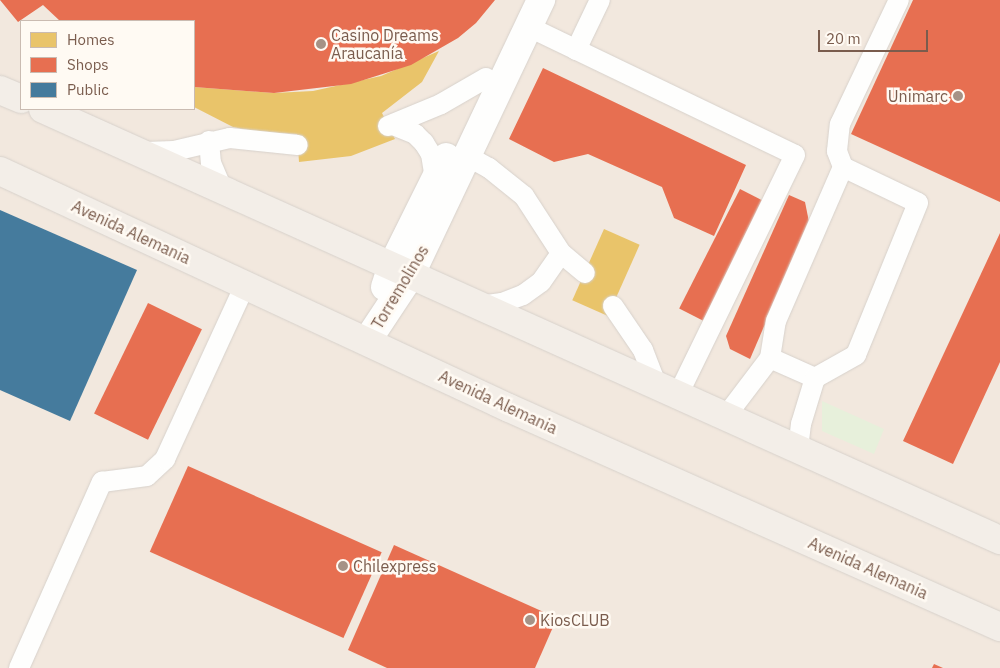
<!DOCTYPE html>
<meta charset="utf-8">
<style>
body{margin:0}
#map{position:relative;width:1000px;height:668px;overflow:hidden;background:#f9f5f0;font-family:"IBM Plex Sans",sans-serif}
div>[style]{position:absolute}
.residential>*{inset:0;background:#f2e8de}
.green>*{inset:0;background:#e7f0db}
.homes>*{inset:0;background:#e9c46a;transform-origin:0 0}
.shops>*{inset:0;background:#e76f51;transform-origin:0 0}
.public>*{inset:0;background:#457b9d}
.roads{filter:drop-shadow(0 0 1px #d7d1cb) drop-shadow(0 0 1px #d7d1cb)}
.service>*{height:20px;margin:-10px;padding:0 10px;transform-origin:10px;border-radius:10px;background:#fefefd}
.minor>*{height:28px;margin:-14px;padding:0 14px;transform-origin:14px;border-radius:14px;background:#fefefd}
.primary>*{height:28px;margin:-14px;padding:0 14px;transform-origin:14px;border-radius:14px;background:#f3eee8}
.dots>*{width:14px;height:14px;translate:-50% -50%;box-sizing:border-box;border:2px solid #fffaf3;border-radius:50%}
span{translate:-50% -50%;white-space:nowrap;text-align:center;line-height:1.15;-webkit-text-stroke:5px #fffaf3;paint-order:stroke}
.poi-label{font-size:16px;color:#7a5c4d}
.left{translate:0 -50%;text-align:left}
.right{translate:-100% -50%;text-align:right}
.street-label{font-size:16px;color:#7a5c4d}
.legend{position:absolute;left:20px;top:20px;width:175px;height:90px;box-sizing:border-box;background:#fffaf3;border:1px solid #cabbb1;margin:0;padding:6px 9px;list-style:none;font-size:15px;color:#7a5c4d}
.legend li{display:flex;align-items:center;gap:10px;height:25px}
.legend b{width:25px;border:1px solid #cabbb1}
.scale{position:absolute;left:818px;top:30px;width:110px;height:22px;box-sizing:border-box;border:2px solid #7a5c4d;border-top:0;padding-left:6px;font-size:15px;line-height:18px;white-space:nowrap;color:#7a5c4d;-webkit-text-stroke:4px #fffaf3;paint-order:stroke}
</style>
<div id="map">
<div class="residential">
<div style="clip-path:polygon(evenodd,0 0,1000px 0,1000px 668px,0 668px,0 0,21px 21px,194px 21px,194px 109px,21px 109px,21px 21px)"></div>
</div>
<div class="green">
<div style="clip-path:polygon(822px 401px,884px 429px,874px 454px,822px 431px)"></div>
</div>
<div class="homes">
<div style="clip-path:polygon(439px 51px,422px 82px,382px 113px,395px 139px,351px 156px,299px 162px,297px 134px,257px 132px,233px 127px,194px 107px,194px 87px,274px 93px,313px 91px,381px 76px)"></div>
<div style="left:604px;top:229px;width:39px;height:78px;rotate:24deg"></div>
</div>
<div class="shops">
<div style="clip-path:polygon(0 0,495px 0,476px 23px,458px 38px,411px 65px,351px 84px,274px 93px,194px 87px,194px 21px,60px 21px,43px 5px,18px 22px)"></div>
<div style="clip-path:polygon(913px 0,1000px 0,1000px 202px,851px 134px)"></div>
<div style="clip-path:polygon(543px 68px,746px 165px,714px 236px,674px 218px,662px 187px,588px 154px,554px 162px,509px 139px)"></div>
<div style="left:740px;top:189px;width:27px;height:134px;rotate:27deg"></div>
<div style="clip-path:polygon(789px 195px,805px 202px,809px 222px,750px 359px,730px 349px,726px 336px)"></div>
<div style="clip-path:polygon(1000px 233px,1000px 362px,953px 464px,903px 441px)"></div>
<div style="left:148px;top:303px;width:60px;height:123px;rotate:26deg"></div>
<div style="left:188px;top:466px;width:212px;height:94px;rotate:24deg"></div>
<div style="clip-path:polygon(394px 545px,557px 618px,535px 668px,387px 668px,348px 650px)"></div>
<div style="clip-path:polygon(934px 664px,943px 668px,932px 668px)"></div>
</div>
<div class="public">
<div style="clip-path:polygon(0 210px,137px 270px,70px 421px,0 390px)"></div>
</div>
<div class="roads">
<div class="service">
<div style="left:527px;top:26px;width:297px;rotate:25.7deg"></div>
<div style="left:795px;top:155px;width:267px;rotate:116deg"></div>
<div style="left:576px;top:50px;width:55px;rotate:-64.4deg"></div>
<div style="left:393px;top:125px;width:24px;rotate:22deg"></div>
<div style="left:415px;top:134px;width:13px;rotate:45deg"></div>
<div style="left:424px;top:143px;width:13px;rotate:58deg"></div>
<div style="left:431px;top:154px;width:25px;rotate:81deg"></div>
<div style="left:388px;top:126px;width:57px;rotate:-22.5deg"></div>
<div style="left:441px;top:104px;width:52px;rotate:-30deg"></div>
<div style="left:209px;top:141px;width:22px;rotate:85deg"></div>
<div style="left:211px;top:163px;width:33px;rotate:67deg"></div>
<div style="left:145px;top:152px;width:29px;rotate:-2deg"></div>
<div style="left:174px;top:151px;width:57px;rotate:-13.1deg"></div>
<div style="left:230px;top:138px;width:68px;rotate:5.9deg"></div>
<div style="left:467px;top:156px;width:25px;rotate:29deg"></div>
<div style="left:489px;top:168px;width:45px;rotate:38.7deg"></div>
<div style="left:524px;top:196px;width:68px;rotate:57deg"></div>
<div style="left:561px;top:253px;width:31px;rotate:40deg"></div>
<div style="left:843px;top:167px;width:17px;rotate:-111deg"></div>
<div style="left:837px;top:151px;width:27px;rotate:-84deg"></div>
<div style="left:840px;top:124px;width:137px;rotate:-64.6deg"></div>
<div style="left:480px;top:306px;width:22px;rotate:-8deg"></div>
<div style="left:502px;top:303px;width:22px;rotate:-21deg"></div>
<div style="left:523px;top:295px;width:22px;rotate:-36deg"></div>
<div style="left:541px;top:282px;width:35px;rotate:-55deg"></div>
<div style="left:613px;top:306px;width:53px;rotate:55.7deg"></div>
<div style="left:643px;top:350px;width:39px;rotate:69deg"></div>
<div style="left:770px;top:358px;width:49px;rotate:24deg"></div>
<div style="left:726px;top:416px;width:73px;rotate:-52.8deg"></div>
<div style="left:770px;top:358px;width:37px;rotate:-81deg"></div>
<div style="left:776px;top:321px;width:168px;rotate:-66.5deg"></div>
<div style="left:843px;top:167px;width:83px;rotate:25.6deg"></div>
<div style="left:918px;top:203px;width:164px;rotate:112.2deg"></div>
<div style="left:856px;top:355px;width:47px;rotate:150.7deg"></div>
<div style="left:815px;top:378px;width:48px;rotate:106.9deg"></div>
<div style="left:801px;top:424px;width:25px;rotate:97deg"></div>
<div style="left:19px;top:668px;width:204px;rotate:-66deg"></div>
<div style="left:102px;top:482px;width:45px;rotate:-7.6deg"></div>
<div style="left:147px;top:476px;width:25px;rotate:-43deg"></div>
<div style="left:165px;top:459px;width:192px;rotate:-65.3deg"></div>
</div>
<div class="minor">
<div style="left:385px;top:287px;width:20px;rotate:-72deg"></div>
<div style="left:391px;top:268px;width:124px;rotate:-63.6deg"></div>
<div style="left:367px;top:341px;width:78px;rotate:-56.5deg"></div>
<div style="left:410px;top:276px;width:306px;rotate:-64.6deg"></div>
</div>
<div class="primary">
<div style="left:0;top:90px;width:23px;rotate:23deg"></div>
<div style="left:43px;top:109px;width:1050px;rotate:24.25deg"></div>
<div style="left:0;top:171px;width:561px;rotate:24.97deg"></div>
<div style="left:509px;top:408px;width:538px;rotate:24.04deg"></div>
</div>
</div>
<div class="dots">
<div style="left:321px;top:44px;background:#a69286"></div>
<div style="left:958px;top:96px;background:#a69286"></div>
<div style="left:343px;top:566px;background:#a69286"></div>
<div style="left:530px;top:620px;background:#a69286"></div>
</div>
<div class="poi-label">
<span class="left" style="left:331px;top:44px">Casino Dreams<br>Araucanía</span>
<span class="right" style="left:948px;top:96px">Unimarc</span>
<span class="left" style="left:353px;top:566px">Chilexpress</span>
<span class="left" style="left:540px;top:620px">KiosCLUB</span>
</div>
<div class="street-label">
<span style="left:131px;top:232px;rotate:25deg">Avenida Alemania</span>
<span style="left:400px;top:287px;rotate:-59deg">Torremolinos</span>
<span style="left:498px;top:402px;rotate:25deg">Avenida Alemania</span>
<span style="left:868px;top:568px;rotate:24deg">Avenida Alemania</span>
</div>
<ul class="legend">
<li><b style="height:14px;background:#e9c46a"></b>Homes</li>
<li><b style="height:14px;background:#e76f51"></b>Shops</li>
<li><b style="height:14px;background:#457b9d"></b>Public</li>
</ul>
<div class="scale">20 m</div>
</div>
